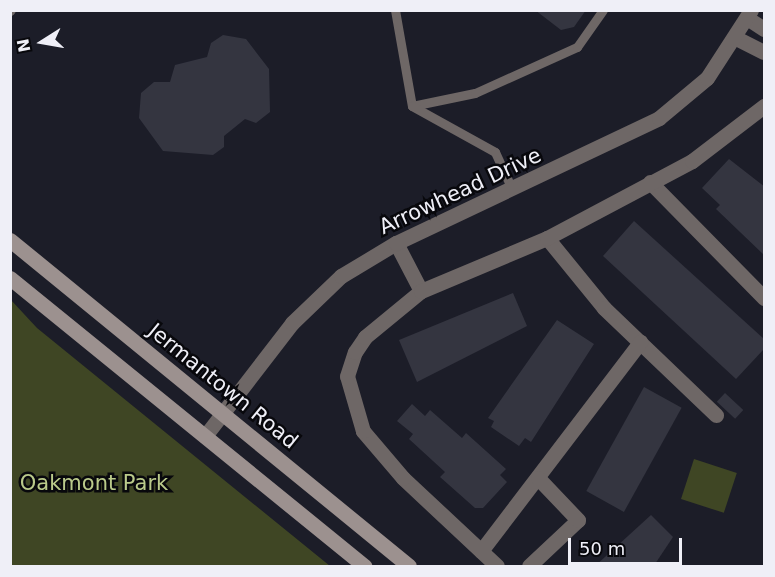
<!DOCTYPE html>
<style>
body{margin:0}
#map{position:relative;width:775px;height:577px;overflow:hidden;background:#1c1d28;font-family:"DejaVu Sans",sans-serif}
div>[style]{position:absolute}
.green>*{inset:0;background:#3f4624;transform-origin:0 0}
.building>*{inset:0;background:#343540;transform-origin:0 0}
.service>*{height:9px;margin:-4.5px;padding:0 4.5px;transform-origin:4.5px;border-radius:4.5px;background:#6e6766}
.minor>*{height:15px;margin:-7.5px;padding:0 7.5px;transform-origin:7.5px;border-radius:7.5px;background:#6e6766}
.secondary>*{height:15px;margin:-7.5px;padding:0 7.5px;transform-origin:7.5px;border-radius:7.5px;background:#9c918f}
span{translate:-50% -50%;white-space:nowrap;text-align:center;line-height:1.15;-webkit-text-stroke:5px #08080c;paint-order:stroke}
.street-label{font-size:21px;color:#efeff7}
.park-label{font-size:21px;color:#baca8a}
.frame{position:absolute;inset:0;border:12px solid #efeff7;pointer-events:none}
.north{position:absolute;left:12px;top:12px;width:60px;height:60px;-webkit-text-stroke:4px #08080c;paint-order:stroke;rotate:259deg;font-size:16px;font-weight:700;line-height:24px;text-align:center;color:#efeff7}
.north::after{content:'';display:block;margin:auto;width:21px;height:27px;background:#efeff7;clip-path:polygon(50% 0,100% 100%,50% 72%,0 100%)}
.scale{position:absolute;left:568px;top:538px;width:114px;height:27px;box-sizing:border-box;border:3px solid #efeff7;border-top:0;padding-left:8px;font-size:18px;line-height:21px;white-space:nowrap;color:#efeff7;-webkit-text-stroke:4px #08080c;paint-order:stroke}
</style>
<div id="map">
<div class="green">
<div style="clip-path:polygon(11px 300px,37px 328px,330px 566px,11px 566px)"></div>
<div style="left:694px;top:459px;width:45px;height:42px;rotate:18deg"></div>
</div>
<div class="building">
<div style="clip-path:polygon(535px 10px,586px 10px,574px 27px,561px 30px)"></div>
<div style="clip-path:polygon(223px 35px,246px 39px,269px 69px,270px 112px,256px 123px,245px 119px,224px 136px,224px 147px,213px 155px,163px 151px,139px 118px,141px 93px,154px 82px,170px 82px,175px 65px,207px 57px,211px 43px)"></div>
<div style="clip-path:polygon(729px 159px,765px 187px,765px 256px,716px 209px,720px 205px,702px 188px)"></div>
<div style="clip-path:polygon(634px 221px,765px 340px,765px 348px,736px 379px,603px 256px)"></div>
<div style="clip-path:polygon(513px 293px,527px 326px,417px 382px,399px 340px)"></div>
<div style="clip-path:polygon(557px 320px,594px 344px,531px 442px,525px 438px,519px 446px,491px 427px,494px 421px,488px 418px)"></div>
<div style="left:644px;top:387px;width:43px;height:119px;rotate:29deg"></div>
<div style="left:725px;top:393px;width:25px;height:12px;rotate:43deg"></div>
<div style="clip-path:polygon(412px 404px,425px 416px,430px 410px,462px 438px,466px 433px,506px 469px,500px 475px,507px 482px,483px 508px,475px 508px,440px 477px,445px 472px,409px 439px,413px 434px,397px 421px)"></div>
<div style="clip-path:polygon(651px 515px,673px 537px,653px 567px,594px 567px)"></div>
</div>
<div class="service">
<div style="left:395px;top:10px;width:97px;rotate:80deg"></div>
<div style="left:10px;top:11px;width:1px;rotate:-45deg"></div>
<div style="left:412px;top:106px;width:64px;rotate:-11.7deg"></div>
<div style="left:475px;top:93px;width:112px;rotate:-24.3deg"></div>
<div style="left:577px;top:47px;width:45px;rotate:-54.9deg"></div>
<div style="left:412px;top:106px;width:95px;rotate:29deg"></div>
<div style="left:495px;top:152px;width:41px;rotate:65.3deg"></div>
</div>
<div class="minor">
<div style="left:747px;top:18px;width:20px;rotate:33deg"></div>
<div style="left:736px;top:38px;width:31px;rotate:27deg"></div>
<div style="left:650px;top:182px;width:163px;rotate:45.5deg"></div>
<div style="left:547px;top:238px;width:90px;rotate:50.8deg"></div>
<div style="left:604px;top:308px;width:155px;rotate:43.7deg"></div>
<div style="left:396px;top:243px;width:54px;rotate:62.5deg"></div>
<div style="left:205px;top:436px;width:143px;rotate:-52.4deg"></div>
<div style="left:292px;top:323px;width:68px;rotate:-43.8deg"></div>
<div style="left:341px;top:276px;width:64px;rotate:-31deg"></div>
<div style="left:396px;top:243px;width:291px;rotate:-25.4deg"></div>
<div style="left:659px;top:118px;width:62px;rotate:-39.8deg"></div>
<div style="left:707px;top:78px;width:81px;rotate:-57.1deg"></div>
<div style="left:481px;top:551px;width:263px;rotate:-52.7deg"></div>
<div style="left:497px;top:566px;width:129px;rotate:-136.9deg"></div>
<div style="left:403px;top:478px;width:62px;rotate:-130.4deg"></div>
<div style="left:363px;top:431px;width:57px;rotate:-106.2deg"></div>
<div style="left:347px;top:376px;width:25px;rotate:-72deg"></div>
<div style="left:355px;top:352px;width:18px;rotate:-56deg"></div>
<div style="left:365px;top:337px;width:72px;rotate:-39.4deg"></div>
<div style="left:421px;top:291px;width:137px;rotate:-22.8deg"></div>
<div style="left:547px;top:238px;width:164px;rotate:-28deg"></div>
<div style="left:692px;top:161px;width:91px;rotate:-37.4deg"></div>
<div style="left:529px;top:566px;width:67px;rotate:-43.2deg"></div>
<div style="left:578px;top:520px;width:58px;rotate:-133.6deg"></div>
</div>
<div class="secondary">
<div style="left:10px;top:240px;width:515px;rotate:39.25deg"></div>
<div style="left:10px;top:278px;width:457px;rotate:39.1deg"></div>
</div>
<div class="street-label">
<span style="left:460px;top:191px;rotate:-25deg">Arrowhead Drive</span>
<span style="left:223px;top:386px;rotate:39deg">Jermantown Road</span>
</div>
<div class="park-label">
<span style="left:94px;top:483px">Oakmont Park</span>
</div>
<div class="frame"></div>
<div class="north">N</div>
<div class="scale">50 m</div>
</div>
